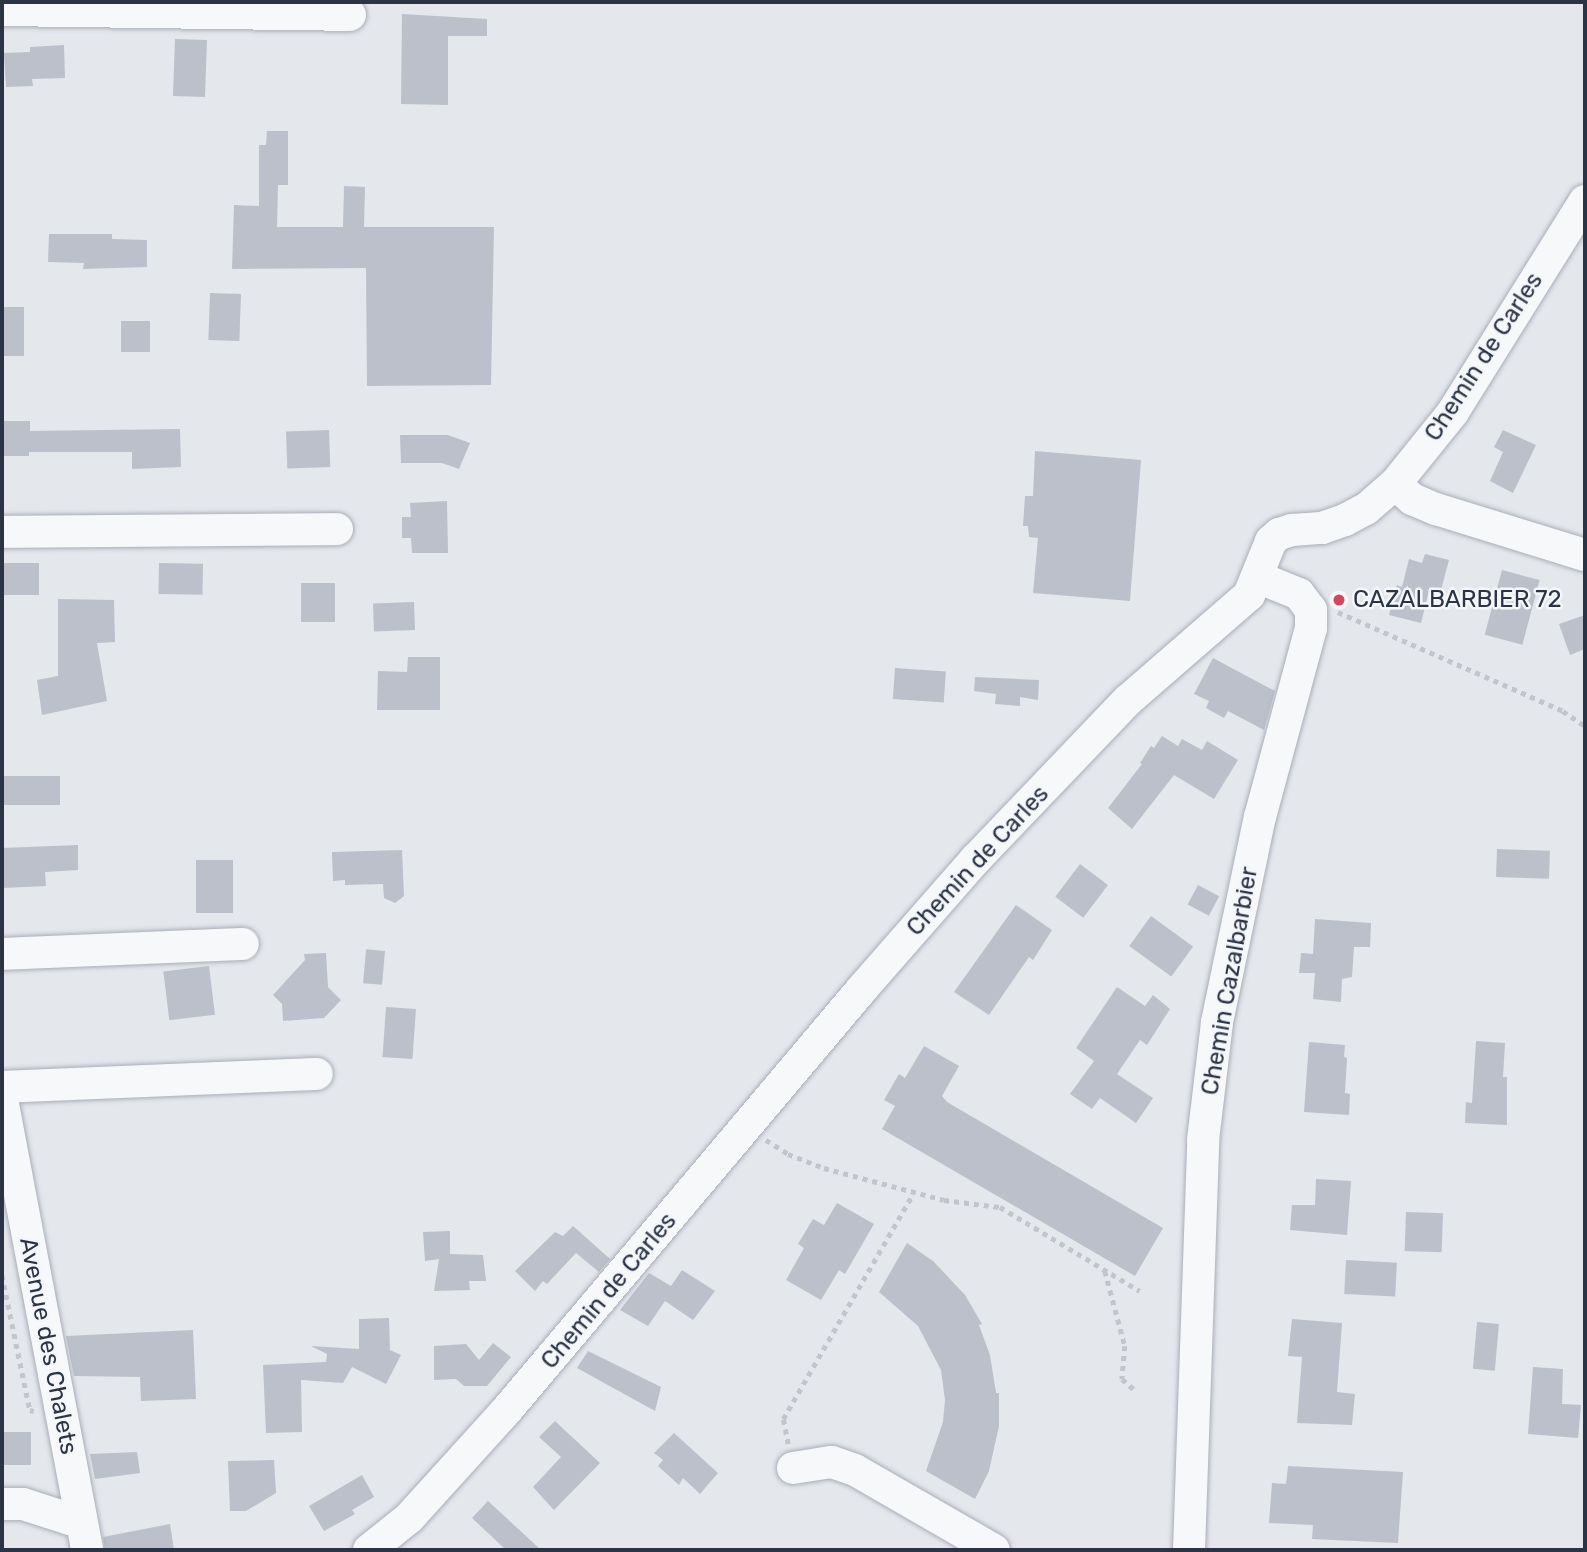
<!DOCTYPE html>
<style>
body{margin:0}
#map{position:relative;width:1587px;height:1552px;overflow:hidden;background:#e4e7ec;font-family:Rubik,sans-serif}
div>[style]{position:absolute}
.building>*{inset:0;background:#bbc0ca;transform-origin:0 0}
.path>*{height:4.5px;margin-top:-2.25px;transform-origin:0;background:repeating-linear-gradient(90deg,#c2c5cb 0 5px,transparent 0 10px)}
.roads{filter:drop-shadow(0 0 2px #a9aeb7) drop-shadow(0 0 2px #a9aeb7)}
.minor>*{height:32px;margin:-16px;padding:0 16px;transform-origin:16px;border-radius:16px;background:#f7f8fa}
.dots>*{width:19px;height:19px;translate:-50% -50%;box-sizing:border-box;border:4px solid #f4f6f9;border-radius:50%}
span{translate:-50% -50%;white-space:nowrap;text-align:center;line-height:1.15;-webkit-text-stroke:5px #f4f6f9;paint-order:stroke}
.street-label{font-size:24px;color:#2b3445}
.poi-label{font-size:24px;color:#2b3445}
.left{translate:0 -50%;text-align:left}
.frame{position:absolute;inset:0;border:4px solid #2b3445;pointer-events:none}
</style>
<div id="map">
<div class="building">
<div style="clip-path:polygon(402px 14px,487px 19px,487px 36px,448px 36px,448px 105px,401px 104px)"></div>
<div style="left:175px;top:39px;width:32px;height:57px;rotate:2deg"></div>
<div style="clip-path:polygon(64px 45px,65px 78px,32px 79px,33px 86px,6px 87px,4px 53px,30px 52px,30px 47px)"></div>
<div style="clip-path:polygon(267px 131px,288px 131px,288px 185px,278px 185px,277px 227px,343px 227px,344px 186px,365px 187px,364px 227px,494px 227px,491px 385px,367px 386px,366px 268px,232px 269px,234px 205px,259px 206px,259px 145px,266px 145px)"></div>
<div style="clip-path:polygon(49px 234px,112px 234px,112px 239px,147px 240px,147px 267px,83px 269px,84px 263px,48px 262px)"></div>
<div style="left:210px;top:293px;width:31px;height:47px;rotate:2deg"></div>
<div style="left:2px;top:307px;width:22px;height:49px"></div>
<div style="left:121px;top:321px;width:29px;height:31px"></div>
<div style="clip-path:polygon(2px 421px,30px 421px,30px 431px,180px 429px,181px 467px,132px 469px,132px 452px,29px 452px,29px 456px,2px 456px)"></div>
<div style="left:329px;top:430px;width:37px;height:43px;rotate:88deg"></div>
<div style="clip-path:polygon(1503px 430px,1536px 445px,1513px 493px,1490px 481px,1503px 452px,1494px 447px)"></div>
<div style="clip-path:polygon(400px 435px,448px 435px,470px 443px,459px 469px,442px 463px,401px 463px)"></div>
<div style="clip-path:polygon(1035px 451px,1141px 460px,1130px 601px,1033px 593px,1038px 538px,1029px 537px,1028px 526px,1023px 526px,1025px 496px,1033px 496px)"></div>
<div style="clip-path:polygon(447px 501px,448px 553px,412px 553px,411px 538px,402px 538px,402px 517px,411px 517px,410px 503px)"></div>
<div style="clip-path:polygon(1425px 554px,1449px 560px,1441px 590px,1430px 587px,1421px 623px,1389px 615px,1397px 585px,1402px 587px,1409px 559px,1422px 563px)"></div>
<div style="left:2px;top:563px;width:37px;height:32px"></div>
<div style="left:159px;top:563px;width:44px;height:31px;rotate:1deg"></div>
<div style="left:1502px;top:570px;width:39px;height:67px;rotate:15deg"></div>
<div style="left:335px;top:583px;width:39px;height:34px;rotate:90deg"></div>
<div style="clip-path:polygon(58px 599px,114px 600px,115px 642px,97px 643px,107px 701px,42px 715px,37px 680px,58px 676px)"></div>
<div style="left:414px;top:602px;width:28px;height:41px;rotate:88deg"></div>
<div style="clip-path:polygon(1585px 615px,1585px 649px,1570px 655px,1559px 624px)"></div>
<div style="clip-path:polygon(408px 657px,440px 657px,440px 710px,377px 710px,378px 671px,407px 672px)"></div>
<div style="clip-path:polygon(1213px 658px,1275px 691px,1264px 730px,1228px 711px,1224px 718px,1206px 708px,1209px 701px,1194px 694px)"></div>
<div style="left:895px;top:668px;width:51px;height:31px;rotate:4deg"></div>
<div style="clip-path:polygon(975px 677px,1039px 680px,1038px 700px,1020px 697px,1020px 706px,995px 704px,996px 694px,974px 691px)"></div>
<div style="clip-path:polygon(1162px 736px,1178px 746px,1182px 739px,1202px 750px,1207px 741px,1238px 760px,1214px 799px,1174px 775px,1132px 829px,1108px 808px,1142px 764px,1140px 763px,1151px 746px,1154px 748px)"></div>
<div style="left:60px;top:776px;width:29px;height:58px;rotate:90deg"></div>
<div style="clip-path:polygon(78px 845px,78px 870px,45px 872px,46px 886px,2px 888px,2px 848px)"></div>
<div style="left:1497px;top:849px;width:53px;height:28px;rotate:2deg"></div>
<div style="clip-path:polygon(402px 850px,404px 896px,395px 903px,384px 898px,383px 884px,345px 885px,345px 880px,333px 881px,332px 852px)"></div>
<div style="left:196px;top:860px;width:37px;height:53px"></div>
<div style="left:1080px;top:864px;width:35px;height:41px;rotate:37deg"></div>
<div style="left:1198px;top:885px;width:24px;height:22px;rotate:28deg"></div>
<div style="clip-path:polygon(1016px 905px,1052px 930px,1033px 960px,1029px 957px,989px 1015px,954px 992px)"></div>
<div style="left:1151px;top:916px;width:52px;height:37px;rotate:36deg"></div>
<div style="clip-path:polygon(1315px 919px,1371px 923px,1370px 947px,1354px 947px,1352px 977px,1342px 979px,1341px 1002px,1313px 999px,1315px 973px,1299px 973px,1301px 953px,1313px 954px)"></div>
<div style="left:385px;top:951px;width:34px;height:19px;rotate:95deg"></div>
<div style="clip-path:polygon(326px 953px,328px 987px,341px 1000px,324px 1018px,283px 1021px,282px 1004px,273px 995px,305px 960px,304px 954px)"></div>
<div style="left:209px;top:966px;width:49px;height:46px;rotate:83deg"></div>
<div style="clip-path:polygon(1117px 987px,1145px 1006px,1153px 995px,1170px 1009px,1147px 1045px,1140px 1040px,1117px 1074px,1153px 1098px,1136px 1123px,1100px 1098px,1092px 1109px,1070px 1094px,1094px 1061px,1076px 1048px)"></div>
<div style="left:386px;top:1007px;width:30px;height:50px;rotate:4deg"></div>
<div style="clip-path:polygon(1476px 1041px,1505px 1043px,1503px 1077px,1507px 1077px,1507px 1125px,1465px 1123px,1466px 1102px,1472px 1103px)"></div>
<div style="clip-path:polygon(1309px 1042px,1345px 1045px,1344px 1057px,1347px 1058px,1345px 1093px,1350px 1094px,1349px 1115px,1304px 1112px)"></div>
<div style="clip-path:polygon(924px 1046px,959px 1066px,942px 1096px,947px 1102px,1163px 1228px,1135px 1276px,882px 1129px,895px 1106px,884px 1100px,899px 1074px,905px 1078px)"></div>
<div style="clip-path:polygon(1316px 1179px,1351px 1181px,1347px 1235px,1290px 1230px,1292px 1205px,1315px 1205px)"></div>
<div style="clip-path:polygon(837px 1203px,874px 1224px,845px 1274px,839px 1270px,821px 1300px,786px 1280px,804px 1248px,798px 1244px,813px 1219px,824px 1225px)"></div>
<div style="left:1406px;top:1212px;width:37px;height:39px;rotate:2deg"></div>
<div style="clip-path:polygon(573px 1226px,610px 1259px,599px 1272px,576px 1253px,547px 1284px,543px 1281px,535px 1291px,515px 1271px,555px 1232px,563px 1236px)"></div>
<div style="clip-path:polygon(450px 1231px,450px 1254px,483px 1255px,486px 1281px,469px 1281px,470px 1290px,434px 1291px,439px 1259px,425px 1261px,423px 1232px)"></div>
<div style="clip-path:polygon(907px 1243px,933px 1261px,965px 1295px,982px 1324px,979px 1325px,990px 1355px,996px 1393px,999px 1393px,999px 1426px,989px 1471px,975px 1499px,926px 1471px,943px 1422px,945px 1400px,941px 1370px,918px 1326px,879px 1292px)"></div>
<div style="left:1346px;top:1260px;width:51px;height:34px;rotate:3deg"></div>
<div style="clip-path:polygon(682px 1270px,715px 1291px,693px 1320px,665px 1301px,648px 1326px,620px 1310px,649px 1273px,671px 1286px)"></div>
<div style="clip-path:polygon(389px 1318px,390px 1350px,401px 1355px,386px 1384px,352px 1367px,343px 1383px,301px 1380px,302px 1432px,266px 1433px,263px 1365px,326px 1362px,327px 1354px,311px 1346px,359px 1349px,359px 1319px)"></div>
<div style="clip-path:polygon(1292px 1319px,1342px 1323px,1337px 1392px,1355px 1394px,1352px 1425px,1297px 1423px,1302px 1357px,1288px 1356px)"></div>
<div style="left:1477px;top:1322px;width:22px;height:47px;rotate:5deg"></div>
<div style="clip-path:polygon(193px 1330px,196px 1399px,141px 1401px,140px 1377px,74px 1376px,66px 1336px)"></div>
<div style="clip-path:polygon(493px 1343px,511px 1357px,487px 1386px,464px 1386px,456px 1379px,434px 1380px,434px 1346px,466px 1344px,479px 1360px)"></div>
<div style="clip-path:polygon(588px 1351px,661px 1387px,655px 1411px,577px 1368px)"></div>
<div style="clip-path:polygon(1533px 1367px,1563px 1369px,1562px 1404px,1581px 1405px,1578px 1438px,1528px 1434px)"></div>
<div style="clip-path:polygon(555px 1421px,600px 1463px,554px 1510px,533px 1487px,561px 1457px,539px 1437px)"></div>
<div style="left:2px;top:1432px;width:29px;height:33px"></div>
<div style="clip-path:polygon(674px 1433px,718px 1473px,700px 1494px,683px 1478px,679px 1485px,658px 1466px,663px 1460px,654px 1453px)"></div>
<div style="clip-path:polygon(137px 1452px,140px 1473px,95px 1479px,90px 1454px)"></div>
<div style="clip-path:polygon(274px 1460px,276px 1493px,246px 1511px,230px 1511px,228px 1461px)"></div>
<div style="clip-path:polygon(1288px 1466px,1403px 1472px,1398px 1543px,1312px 1539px,1313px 1525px,1269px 1523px,1272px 1483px,1286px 1484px)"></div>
<div style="clip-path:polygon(362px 1475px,374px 1497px,352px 1510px,355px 1514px,324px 1531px,309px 1506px)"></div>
<div style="clip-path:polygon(488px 1501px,541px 1550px,506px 1550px,472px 1518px)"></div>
<div style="clip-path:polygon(170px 1524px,174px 1550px,105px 1550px,103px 1537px)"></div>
</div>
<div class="path">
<div style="left:1338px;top:612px;width:246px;rotate:23.7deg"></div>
<div style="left:1563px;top:711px;width:27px;rotate:34deg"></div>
<div style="left:766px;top:1140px;width:26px;rotate:32deg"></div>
<div style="left:788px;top:1154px;width:39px;rotate:21deg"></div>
<div style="left:824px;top:1168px;width:124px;rotate:14.9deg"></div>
<div style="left:944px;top:1200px;width:56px;rotate:7.1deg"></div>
<div style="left:1000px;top:1207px;width:163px;rotate:31deg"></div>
<div style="left:1105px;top:1271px;width:78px;rotate:75.1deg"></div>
<div style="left:1125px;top:1346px;width:33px;rotate:95deg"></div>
<div style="left:1122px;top:1379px;width:18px;rotate:41deg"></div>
<div style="left:2px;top:1275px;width:138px;rotate:78.3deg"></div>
<div style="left:30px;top:1410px;width:4px;rotate:14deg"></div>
<div style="left:788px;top:1444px;width:25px;rotate:-101deg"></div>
<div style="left:783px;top:1419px;width:260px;rotate:-60deg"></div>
</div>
<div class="roads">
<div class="minor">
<div style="left:2px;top:10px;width:348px;rotate:0.8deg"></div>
<div style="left:1395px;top:484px;width:23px;rotate:41deg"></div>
<div style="left:1412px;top:499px;width:26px;rotate:23deg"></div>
<div style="left:1436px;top:509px;width:156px;rotate:17.2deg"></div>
<div style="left:2px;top:532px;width:335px;rotate:-0.5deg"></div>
<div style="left:2px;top:954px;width:241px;rotate:-2.4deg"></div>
<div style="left:2px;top:1087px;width:315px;rotate:-2.4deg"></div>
<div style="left:2px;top:1099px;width:459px;rotate:79.3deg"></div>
<div style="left:793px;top:1468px;width:39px;rotate:-9deg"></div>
<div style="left:832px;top:1462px;width:24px;rotate:19deg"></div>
<div style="left:855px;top:1470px;width:160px;rotate:29.9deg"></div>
<div style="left:2px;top:1504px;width:21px"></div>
<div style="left:23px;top:1504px;width:49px;rotate:17.7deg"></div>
<div style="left:70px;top:1519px;width:11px;rotate:-5deg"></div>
<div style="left:369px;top:1550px;width:51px;rotate:-38.7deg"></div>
<div style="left:409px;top:1518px;width:144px;rotate:-47.8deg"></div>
<div style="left:506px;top:1411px;width:552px;rotate:-49.85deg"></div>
<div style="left:862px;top:989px;width:173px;rotate:-48.8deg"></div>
<div style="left:976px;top:859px;width:219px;rotate:-46.3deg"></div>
<div style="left:1127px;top:701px;width:162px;rotate:-41deg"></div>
<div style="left:1249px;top:595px;width:58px;rotate:-67.8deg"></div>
<div style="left:1271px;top:541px;width:11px;rotate:-41deg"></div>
<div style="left:1279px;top:534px;width:14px;rotate:-17deg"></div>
<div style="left:1292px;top:530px;width:30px;rotate:-4deg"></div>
<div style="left:1322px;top:528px;width:24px;rotate:-19deg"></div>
<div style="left:1345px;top:520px;width:24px;rotate:-28deg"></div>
<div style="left:1366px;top:509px;width:38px;rotate:-41deg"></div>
<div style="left:1395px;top:484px;width:92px;rotate:-51.1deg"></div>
<div style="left:1453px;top:412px;width:249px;rotate:-58deg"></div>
<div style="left:1189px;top:1550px;width:410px;rotate:-88deg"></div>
<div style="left:1203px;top:1140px;width:119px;rotate:-83.2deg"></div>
<div style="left:1217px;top:1022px;width:209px;rotate:-78.2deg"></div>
<div style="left:1260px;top:817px;width:196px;rotate:-74.9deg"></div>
<div style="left:1311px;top:628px;width:18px;rotate:-90deg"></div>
<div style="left:1311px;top:610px;width:20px;rotate:-127deg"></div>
<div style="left:1299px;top:594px;width:45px;rotate:-158deg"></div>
</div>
</div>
<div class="dots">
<div style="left:1339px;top:600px;background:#d1495b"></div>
</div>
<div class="street-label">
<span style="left:1484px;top:357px;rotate:-57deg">Chemin de Carles</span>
<span style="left:978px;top:861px;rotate:-47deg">Chemin de Carles</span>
<span style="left:1230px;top:981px;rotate:-80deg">Chemin Cazalbarbier</span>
<span style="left:609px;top:1291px;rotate:-50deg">Chemin de Carles</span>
<span style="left:48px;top:1346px;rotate:79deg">Avenue des Chalets</span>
</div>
<div class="poi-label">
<span class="left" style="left:1353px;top:600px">CAZALBARBIER 72</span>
</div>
<div class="frame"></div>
</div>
